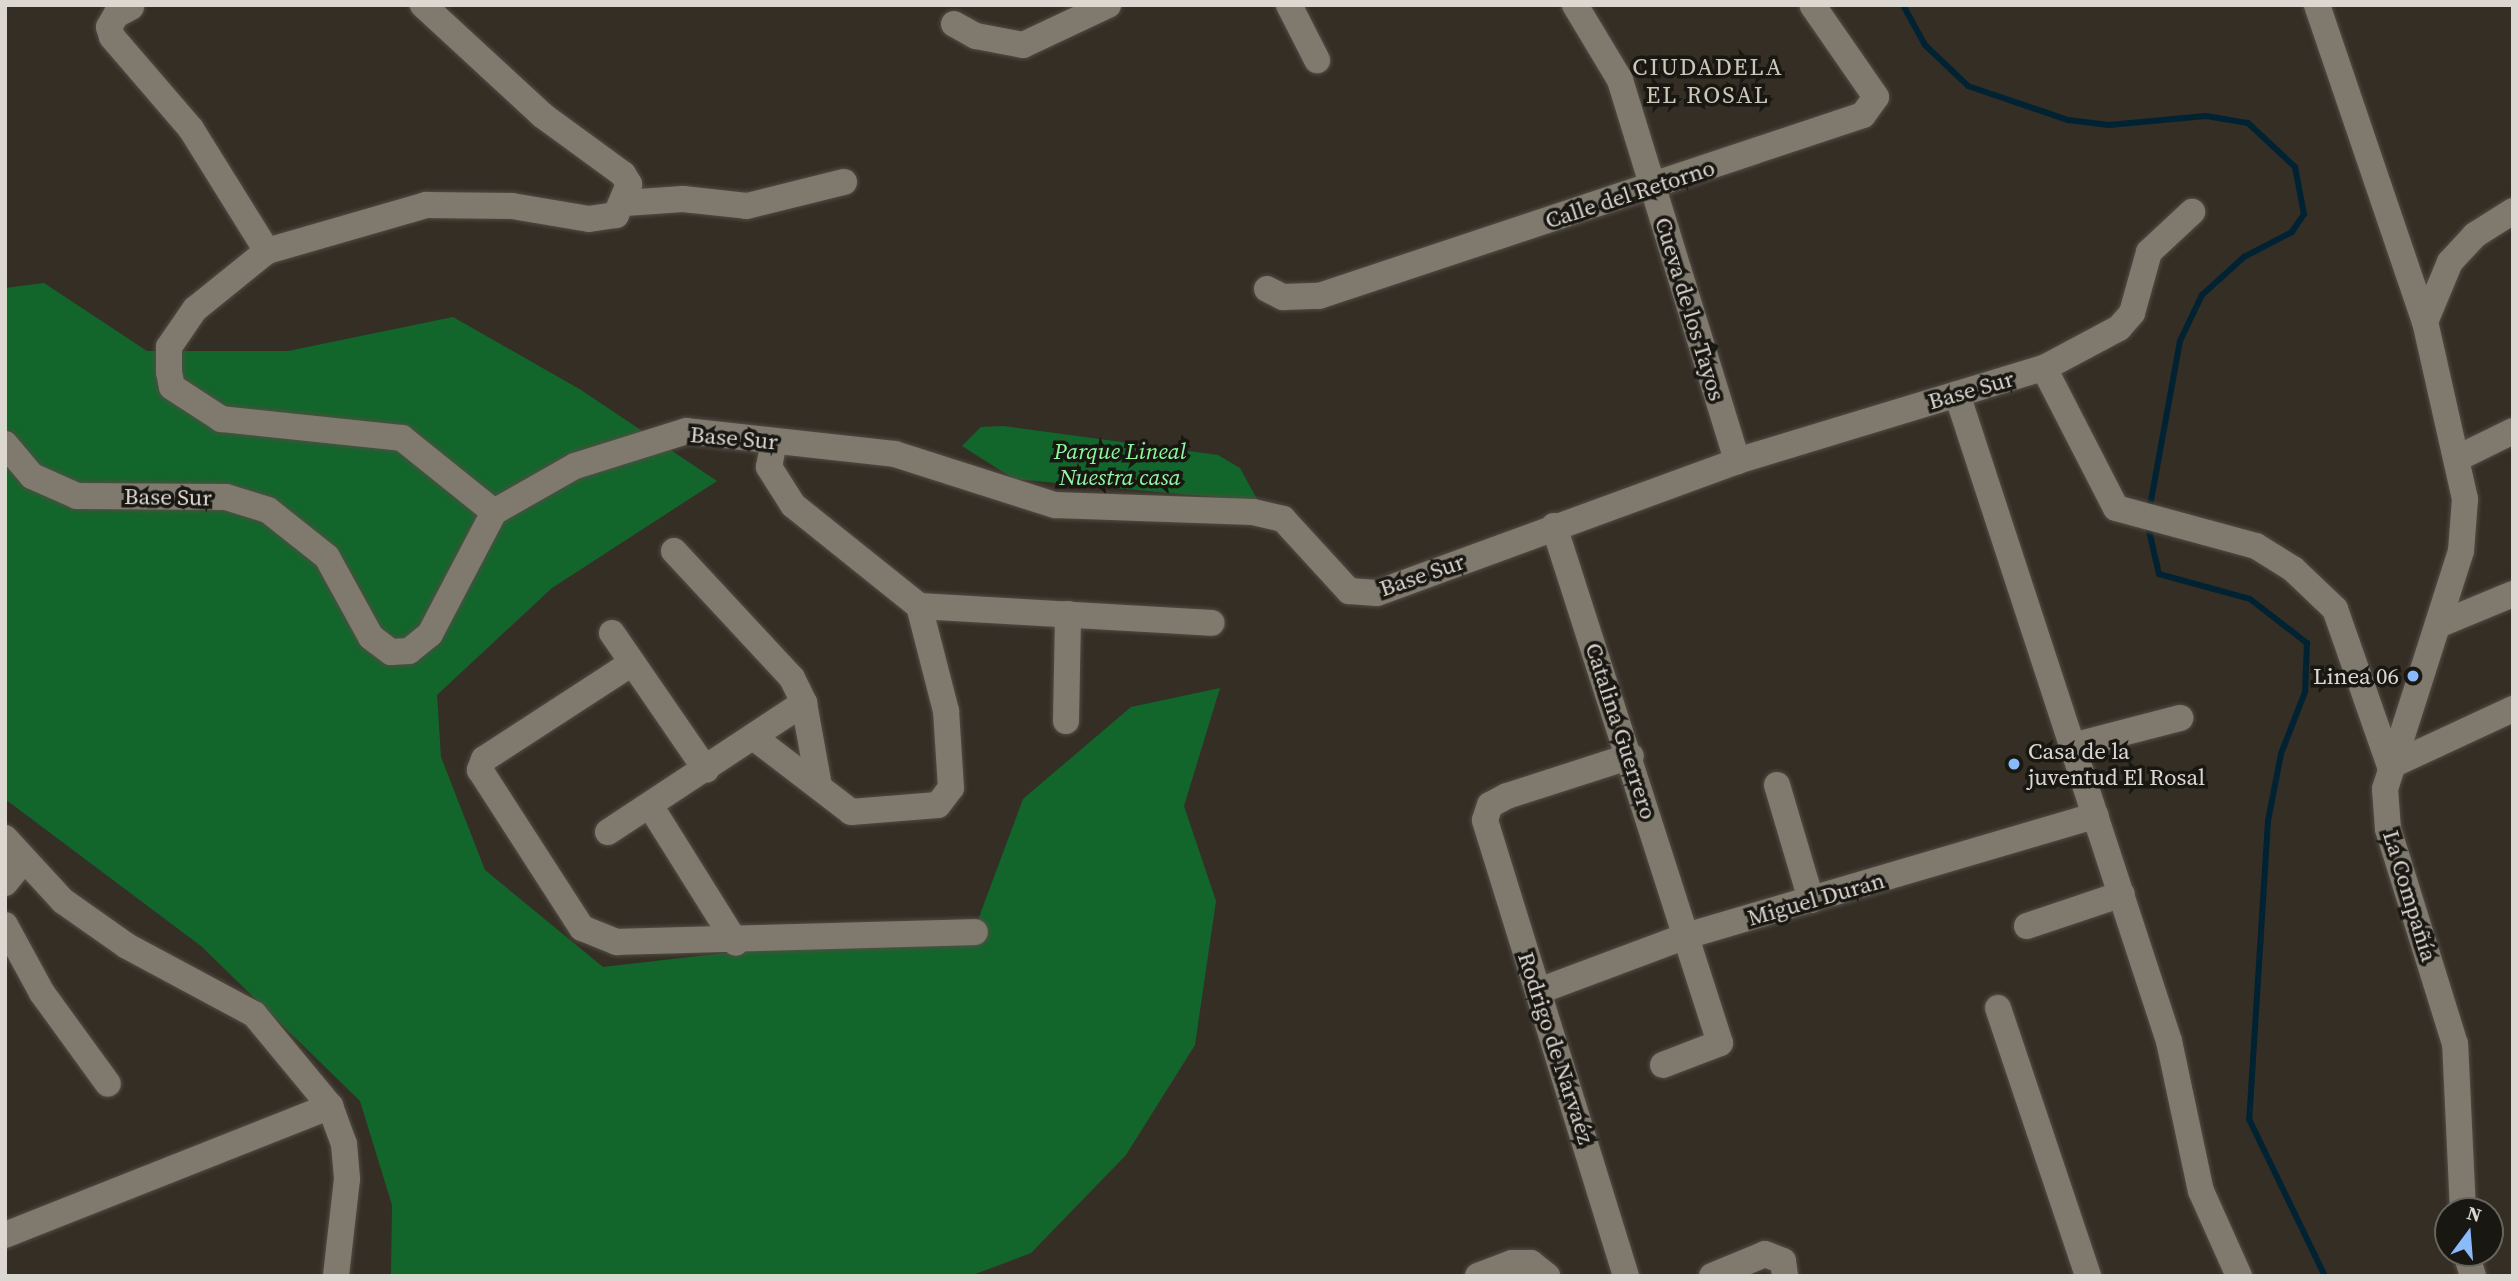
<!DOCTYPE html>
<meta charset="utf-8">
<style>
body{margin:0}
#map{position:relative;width:2518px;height:1281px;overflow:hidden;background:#342e25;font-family:"Source Serif 4",serif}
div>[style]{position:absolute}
.green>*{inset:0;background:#13662b}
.stream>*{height:6px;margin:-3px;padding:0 3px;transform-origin:3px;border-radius:3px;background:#002333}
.roads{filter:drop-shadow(0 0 2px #514c44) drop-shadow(0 0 2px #514c44)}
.minor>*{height:26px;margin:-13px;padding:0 13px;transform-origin:13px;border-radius:13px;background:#807a6e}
.dots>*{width:19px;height:19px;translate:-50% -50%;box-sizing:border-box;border:4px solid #191712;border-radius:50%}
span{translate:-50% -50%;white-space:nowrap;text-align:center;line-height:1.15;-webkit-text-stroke:7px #191712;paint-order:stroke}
.street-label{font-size:23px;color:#dbd7d1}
.park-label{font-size:23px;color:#8ef89f;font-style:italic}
.poi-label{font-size:23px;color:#dbd7d1}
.right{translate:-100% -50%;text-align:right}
.left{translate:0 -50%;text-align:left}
.neighbourhood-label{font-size:24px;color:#cdc7ba;letter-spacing:2px}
.frame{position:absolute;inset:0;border:7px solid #dbd7d1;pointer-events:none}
.north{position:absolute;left:2434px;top:1197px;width:70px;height:70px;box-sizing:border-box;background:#191712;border:2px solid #67645e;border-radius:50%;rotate:16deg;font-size:19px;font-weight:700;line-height:28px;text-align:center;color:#dbd7d1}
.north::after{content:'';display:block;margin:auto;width:24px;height:32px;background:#89bafc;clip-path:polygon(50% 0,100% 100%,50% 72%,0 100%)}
</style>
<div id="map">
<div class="green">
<div style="clip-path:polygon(44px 283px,147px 351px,288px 351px,453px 317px,581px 390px,717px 481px,552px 588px,437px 695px,441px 757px,485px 870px,603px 967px,776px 947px,972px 936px,1023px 799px,1131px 707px,1220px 688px,1184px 806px,1216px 901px,1195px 1045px,1126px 1155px,1031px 1253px,970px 1276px,391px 1276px,392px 1205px,360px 1101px,201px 946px,5px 799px,5px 288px)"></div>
<div style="clip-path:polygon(1004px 426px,1218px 455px,1240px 468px,1258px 501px,1014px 479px,962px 446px,981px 427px)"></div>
</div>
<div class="stream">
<div style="left:1903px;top:5px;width:46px;rotate:61.2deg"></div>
<div style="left:1925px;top:45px;width:59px;rotate:43.6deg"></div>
<div style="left:1968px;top:86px;width:106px;rotate:18.8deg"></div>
<div style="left:2068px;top:120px;width:41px;rotate:7deg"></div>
<div style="left:2109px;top:125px;width:97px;rotate:-5.3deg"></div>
<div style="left:2206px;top:116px;width:43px;rotate:9.5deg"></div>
<div style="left:2248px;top:123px;width:64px;rotate:43.1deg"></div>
<div style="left:2295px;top:167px;width:48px;rotate:79.2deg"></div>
<div style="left:2304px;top:214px;width:22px;rotate:124deg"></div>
<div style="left:2292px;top:232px;width:54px;rotate:152.5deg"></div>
<div style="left:2244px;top:257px;width:57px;rotate:137.9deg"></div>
<div style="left:2202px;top:295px;width:51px;rotate:115.6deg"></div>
<div style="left:2180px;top:341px;width:174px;rotate:100.3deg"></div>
<div style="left:2147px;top:522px;width:53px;rotate:77deg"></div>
<div style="left:2159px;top:574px;width:94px;rotate:15.4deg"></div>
<div style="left:2250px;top:599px;width:72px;rotate:37.7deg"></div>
<div style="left:2307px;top:643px;width:49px;rotate:92.3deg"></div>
<div style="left:2305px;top:692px;width:66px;rotate:111.2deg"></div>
<div style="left:2281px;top:754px;width:68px;rotate:101deg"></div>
<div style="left:2268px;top:821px;width:299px;rotate:93.6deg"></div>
<div style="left:2249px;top:1119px;width:174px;rotate:64.2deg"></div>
</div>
<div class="roads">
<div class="minor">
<div style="left:423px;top:5px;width:162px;rotate:42.7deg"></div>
<div style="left:542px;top:115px;width:100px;rotate:36.1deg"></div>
<div style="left:623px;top:174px;width:12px;rotate:59deg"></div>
<div style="left:629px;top:184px;width:34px;rotate:113deg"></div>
<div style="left:616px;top:215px;width:27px;rotate:172deg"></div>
<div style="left:589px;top:219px;width:78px;rotate:-170.4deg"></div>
<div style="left:512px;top:206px;width:86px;rotate:-179.3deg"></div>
<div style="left:426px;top:205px;width:166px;rotate:163.9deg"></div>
<div style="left:267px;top:251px;width:92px;rotate:141.1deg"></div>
<div style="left:195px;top:309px;width:46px;rotate:124.4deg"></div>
<div style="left:169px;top:347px;width:25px;rotate:90deg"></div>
<div style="left:169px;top:372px;width:15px;rotate:79deg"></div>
<div style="left:172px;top:387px;width:59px;rotate:33.1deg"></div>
<div style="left:221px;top:419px;width:182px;rotate:6deg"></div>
<div style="left:402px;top:438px;width:118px;rotate:38.8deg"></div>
<div style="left:1289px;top:5px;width:62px;rotate:63deg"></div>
<div style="left:1575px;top:5px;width:87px;rotate:59deg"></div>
<div style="left:1620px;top:80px;width:399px;rotate:72.9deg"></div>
<div style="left:2317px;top:5px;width:335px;rotate:71.2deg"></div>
<div style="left:131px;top:7px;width:17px;rotate:152deg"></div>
<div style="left:116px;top:15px;width:14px;rotate:120deg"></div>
<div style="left:109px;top:27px;width:10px;rotate:73deg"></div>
<div style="left:112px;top:37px;width:121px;rotate:49.3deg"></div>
<div style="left:191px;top:129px;width:144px;rotate:58.1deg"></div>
<div style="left:954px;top:24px;width:25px;rotate:29deg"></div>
<div style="left:976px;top:36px;width:48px;rotate:10.8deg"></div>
<div style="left:1023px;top:45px;width:94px;rotate:-25.2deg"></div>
<div style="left:625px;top:203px;width:58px;rotate:-3.9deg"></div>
<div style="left:683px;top:199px;width:64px;rotate:6.2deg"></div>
<div style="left:747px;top:206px;width:100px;rotate:-13.9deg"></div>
<div style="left:1267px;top:289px;width:18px;rotate:27deg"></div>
<div style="left:1283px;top:297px;width:36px;rotate:-2deg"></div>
<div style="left:1319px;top:296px;width:573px;rotate:-18.4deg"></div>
<div style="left:1863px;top:115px;width:22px;rotate:-54deg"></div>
<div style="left:1876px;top:97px;width:111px;rotate:-124.7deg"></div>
<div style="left:2044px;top:368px;width:157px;rotate:62.8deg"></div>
<div style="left:2116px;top:508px;width:145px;rotate:15.2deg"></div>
<div style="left:2256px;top:546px;width:44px;rotate:31.9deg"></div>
<div style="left:2293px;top:569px;width:58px;rotate:43.6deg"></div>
<div style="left:2335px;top:609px;width:166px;rotate:70.7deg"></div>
<div style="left:2390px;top:766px;width:136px;rotate:-24.9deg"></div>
<div style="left:1957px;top:394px;width:681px;rotate:71.86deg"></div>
<div style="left:2169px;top:1041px;width:153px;rotate:78deg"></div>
<div style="left:2201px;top:1191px;width:93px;rotate:65.9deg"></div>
<div style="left:5px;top:444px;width:42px;rotate:49.8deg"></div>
<div style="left:32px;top:476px;width:49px;rotate:24deg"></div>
<div style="left:77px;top:496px;width:149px;rotate:0.4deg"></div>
<div style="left:226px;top:497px;width:44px;rotate:17.2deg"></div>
<div style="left:268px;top:510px;width:75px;rotate:38.5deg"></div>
<div style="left:327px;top:557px;width:91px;rotate:61.2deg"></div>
<div style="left:371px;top:637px;width:25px;rotate:37deg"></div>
<div style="left:391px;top:652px;width:18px;rotate:-3deg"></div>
<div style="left:409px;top:651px;width:27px;rotate:-39deg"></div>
<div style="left:430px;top:634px;width:138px;rotate:-62.3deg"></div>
<div style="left:494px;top:512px;width:93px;rotate:-29.6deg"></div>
<div style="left:575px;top:466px;width:117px;rotate:-17.4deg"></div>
<div style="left:687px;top:431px;width:209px;rotate:6.3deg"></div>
<div style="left:895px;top:454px;width:168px;rotate:17.7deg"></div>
<div style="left:1055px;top:505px;width:198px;rotate:2deg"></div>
<div style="left:1253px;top:512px;width:31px;rotate:13deg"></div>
<div style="left:1283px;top:519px;width:98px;rotate:47.5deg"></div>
<div style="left:1349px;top:591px;width:28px;rotate:4deg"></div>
<div style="left:1377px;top:593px;width:383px;rotate:-20.1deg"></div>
<div style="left:1737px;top:461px;width:321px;rotate:-16.9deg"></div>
<div style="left:2044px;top:368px;width:85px;rotate:-28.1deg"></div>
<div style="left:2119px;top:328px;width:20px;rotate:-49deg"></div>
<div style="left:2132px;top:313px;width:63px;rotate:-74.4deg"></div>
<div style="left:2149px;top:252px;width:59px;rotate:-42.9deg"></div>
<div style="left:2458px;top:458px;width:61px;rotate:-26.1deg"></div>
<div style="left:1554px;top:526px;width:543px;rotate:72.2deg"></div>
<div style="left:1720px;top:1043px;width:61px;rotate:158.9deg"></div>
<div style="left:674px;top:551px;width:173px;rotate:47.1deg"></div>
<div style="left:792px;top:678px;width:28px;rotate:64deg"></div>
<div style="left:804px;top:703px;width:84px;rotate:79.8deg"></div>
<div style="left:919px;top:606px;width:293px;rotate:3.3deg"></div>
<div style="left:2438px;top:625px;width:81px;rotate:-22.5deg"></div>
<div style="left:612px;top:633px;width:166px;rotate:55.5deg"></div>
<div style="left:632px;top:663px;width:176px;rotate:147deg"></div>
<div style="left:484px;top:759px;width:12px;rotate:110deg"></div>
<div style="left:480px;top:770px;width:188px;rotate:57.2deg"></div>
<div style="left:582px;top:928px;width:38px;rotate:22deg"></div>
<div style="left:617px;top:942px;width:358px;rotate:-1.6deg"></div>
<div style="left:1066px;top:721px;width:107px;rotate:-88.9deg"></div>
<div style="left:756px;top:739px;width:120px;rotate:37.5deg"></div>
<div style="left:851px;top:812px;width:87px;rotate:-4.6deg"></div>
<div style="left:938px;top:805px;width:21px;rotate:-53deg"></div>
<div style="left:951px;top:788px;width:77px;rotate:-93.7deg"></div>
<div style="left:946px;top:711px;width:108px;rotate:-104.4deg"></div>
<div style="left:919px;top:606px;width:161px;rotate:-141.3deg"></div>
<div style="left:793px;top:505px;width:45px;rotate:-122.3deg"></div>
<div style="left:769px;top:467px;width:25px;rotate:-79deg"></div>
<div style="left:2072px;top:746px;width:112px;rotate:-14.5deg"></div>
<div style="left:1777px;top:785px;width:120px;rotate:73.5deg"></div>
<div style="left:651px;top:807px;width:160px;rotate:58deg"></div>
<div style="left:608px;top:832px;width:235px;rotate:-33.4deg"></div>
<div style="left:5px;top:838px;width:86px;rotate:47.4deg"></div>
<div style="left:63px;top:901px;width:78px;rotate:35.1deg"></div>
<div style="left:127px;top:946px;width:144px;rotate:28.2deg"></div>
<div style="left:254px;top:1014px;width:119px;rotate:50.4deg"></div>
<div style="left:330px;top:1106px;width:40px;rotate:69.8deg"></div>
<div style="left:344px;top:1144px;width:35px;rotate:85deg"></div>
<div style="left:347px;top:1179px;width:98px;rotate:96.5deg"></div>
<div style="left:5px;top:883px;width:28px;rotate:-51deg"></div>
<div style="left:5px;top:925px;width:77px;rotate:61.4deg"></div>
<div style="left:42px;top:993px;width:112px;rotate:54deg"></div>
<div style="left:2027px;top:926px;width:100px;rotate:-18.6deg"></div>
<div style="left:1539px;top:991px;width:157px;rotate:-20.5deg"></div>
<div style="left:1686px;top:936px;width:427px;rotate:-16.4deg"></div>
<div style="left:1998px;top:1008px;width:283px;rotate:71.4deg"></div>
<div style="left:2463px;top:1211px;width:167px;rotate:-92.7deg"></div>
<div style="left:2455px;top:1044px;width:225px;rotate:-107.3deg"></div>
<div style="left:2388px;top:829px;width:40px;rotate:-94.3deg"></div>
<div style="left:2385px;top:789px;width:250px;rotate:-72.3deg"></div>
<div style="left:2461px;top:551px;width:52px;rotate:-85.6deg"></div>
<div style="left:2465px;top:499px;width:181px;rotate:-102.7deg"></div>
<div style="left:2425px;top:322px;width:65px;rotate:-67.4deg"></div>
<div style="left:2450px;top:262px;width:37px;rotate:-47deg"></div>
<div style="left:2475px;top:235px;width:45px;rotate:-32.3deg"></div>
<div style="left:5px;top:1235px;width:350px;rotate:-21.6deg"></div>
<div style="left:2466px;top:1253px;width:24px;rotate:73deg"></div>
<div style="left:1478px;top:1276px;width:36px;rotate:-21deg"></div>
<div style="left:1512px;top:1263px;width:19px"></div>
<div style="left:1531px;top:1263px;width:21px;rotate:39deg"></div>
<div style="left:1626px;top:1276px;width:477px;rotate:-107.2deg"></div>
<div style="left:1485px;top:820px;width:16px;rotate:-72deg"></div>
<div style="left:1490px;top:805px;width:19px;rotate:-28deg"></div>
<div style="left:1507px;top:796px;width:130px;rotate:-17.9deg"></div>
<div style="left:1712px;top:1276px;width:57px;rotate:-22.5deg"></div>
<div style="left:1765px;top:1254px;width:19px;rotate:21deg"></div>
<div style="left:1783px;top:1261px;width:15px;rotate:82deg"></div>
</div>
</div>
<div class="dots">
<div style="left:2413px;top:676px;background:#89bafc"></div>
<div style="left:2014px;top:764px;background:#89bafc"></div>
</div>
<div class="street-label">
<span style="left:1630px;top:194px;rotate:-18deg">Calle del Retorno</span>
<span style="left:1690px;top:309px;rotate:73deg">Cueva de los Tayos</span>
<span style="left:1971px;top:390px;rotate:-16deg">Base Sur</span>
<span style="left:734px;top:438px;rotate:5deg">Base Sur</span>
<span style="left:168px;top:497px;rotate:1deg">Base Sur</span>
<span style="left:1422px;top:575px;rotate:-19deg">Base Sur</span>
<span style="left:1621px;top:731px;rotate:72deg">Catalina Guerrero</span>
<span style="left:2410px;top:896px;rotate:73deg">La Compañía</span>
<span style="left:1816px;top:899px;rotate:-16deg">Miguel Duran</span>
<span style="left:1556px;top:1048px;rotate:72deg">Rodrigo de Narvaéz</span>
</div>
<div class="park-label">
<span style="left:1120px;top:464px">Parque Lineal<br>Nuestra casa</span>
</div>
<div class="poi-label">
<span class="right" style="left:2399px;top:676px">Linea 06</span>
<span class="left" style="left:2028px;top:764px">Casa de la<br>juventud El Rosal</span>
</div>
<div class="neighbourhood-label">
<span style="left:1708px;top:81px">CIUDADELA<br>EL ROSAL</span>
</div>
<div class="frame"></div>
<div class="north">N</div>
</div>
